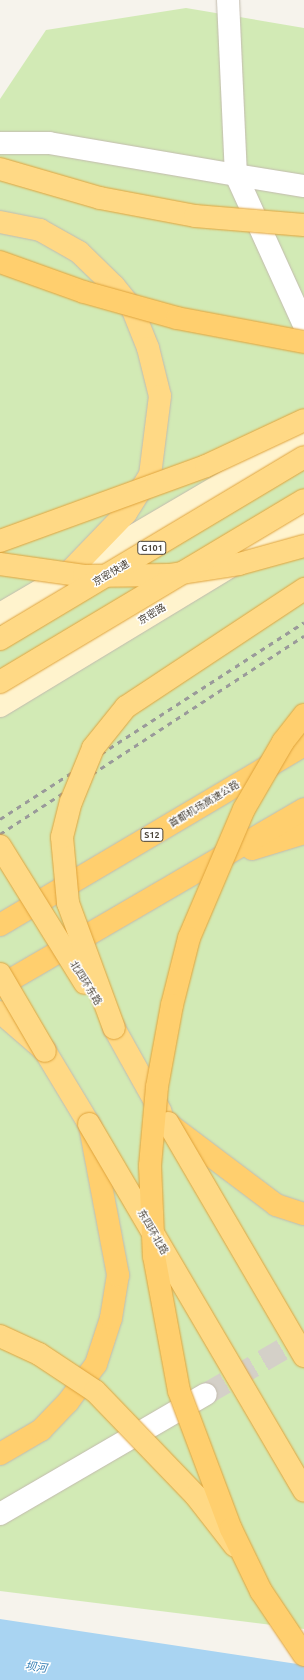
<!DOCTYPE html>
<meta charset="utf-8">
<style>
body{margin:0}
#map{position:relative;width:304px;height:1680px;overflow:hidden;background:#f6f3ec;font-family:Ubuntu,"Noto Sans SC",sans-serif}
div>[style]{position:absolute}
.green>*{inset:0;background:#d2eab5}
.water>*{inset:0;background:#a9d4f2}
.tertiary-tunnel>*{height:22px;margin-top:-11px;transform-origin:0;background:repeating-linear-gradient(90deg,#d4d0c8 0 22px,transparent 0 33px)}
.roads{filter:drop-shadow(0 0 1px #c2bbae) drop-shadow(0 0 1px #c2bbae)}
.minor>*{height:22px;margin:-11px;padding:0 11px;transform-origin:11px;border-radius:11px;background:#fff}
.tertiary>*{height:22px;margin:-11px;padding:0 11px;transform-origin:11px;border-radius:11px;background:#fff}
.secondary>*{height:22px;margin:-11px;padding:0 11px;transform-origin:11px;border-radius:11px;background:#fff3cd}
.trunk>*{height:22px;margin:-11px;padding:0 11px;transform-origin:11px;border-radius:11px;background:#ffd985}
.motorway>*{height:22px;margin:-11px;padding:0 11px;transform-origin:11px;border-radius:11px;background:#ffcf6e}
.rail>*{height:3px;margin-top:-1.5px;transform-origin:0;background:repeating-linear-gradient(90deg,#9a9a9a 0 5px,transparent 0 10px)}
.bridges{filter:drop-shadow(0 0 1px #e0a43c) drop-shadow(0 0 1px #e0a43c)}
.trunk-bridge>*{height:22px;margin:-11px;padding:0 11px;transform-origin:11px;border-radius:11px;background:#ffd985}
.motorway-bridge>*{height:22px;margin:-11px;padding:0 11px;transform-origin:11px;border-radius:11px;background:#ffcf6e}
span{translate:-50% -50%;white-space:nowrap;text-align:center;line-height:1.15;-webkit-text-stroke:3px #fff;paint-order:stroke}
.shield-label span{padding:1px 3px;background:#fff;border:1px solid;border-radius:3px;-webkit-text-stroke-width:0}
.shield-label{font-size:9px;color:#4b4439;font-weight:700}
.street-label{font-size:10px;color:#4b4439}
.water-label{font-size:11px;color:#2e7ab2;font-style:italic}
</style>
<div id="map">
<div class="green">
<div style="clip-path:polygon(186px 8px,304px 28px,304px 1629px,0 1591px,0 99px,46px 30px)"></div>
</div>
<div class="water">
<div style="clip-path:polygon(0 1619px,304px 1665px,304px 1680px,0 1680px)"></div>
</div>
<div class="tertiary-tunnel">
<div style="left:206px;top:1394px;width:113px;rotate:-30.2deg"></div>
</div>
<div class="roads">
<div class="minor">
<div style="left:228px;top:0;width:175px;rotate:87.4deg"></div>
</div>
<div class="tertiary">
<div style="left:0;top:143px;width:49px"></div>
<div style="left:49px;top:143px;width:190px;rotate:9.7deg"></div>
<div style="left:236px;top:175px;width:165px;rotate:65.6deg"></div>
<div style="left:236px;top:175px;width:69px;rotate:9.2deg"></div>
<div style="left:0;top:1514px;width:238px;rotate:-30.2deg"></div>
</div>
<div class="secondary">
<div style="left:0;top:614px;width:352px;rotate:-30.4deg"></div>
<div style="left:0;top:706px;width:355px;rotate:-31.2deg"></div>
</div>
<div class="trunk">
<div style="left:0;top:222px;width:41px;rotate:11.3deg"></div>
<div style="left:40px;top:230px;width:45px;rotate:29.4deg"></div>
<div style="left:79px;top:252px;width:49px;rotate:44.2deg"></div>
<div style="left:114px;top:286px;width:28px;rotate:51deg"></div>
<div style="left:132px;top:308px;width:43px;rotate:68.2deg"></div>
<div style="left:148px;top:348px;width:49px;rotate:76deg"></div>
<div style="left:160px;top:396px;width:80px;rotate:97.2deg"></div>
<div style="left:150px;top:475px;width:45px;rotate:122.3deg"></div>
<div style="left:126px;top:513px;width:81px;rotate:134deg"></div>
<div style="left:0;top:1012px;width:60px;rotate:40.9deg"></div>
<div style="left:45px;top:1051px;width:85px;rotate:58.9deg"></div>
<div style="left:114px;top:1028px;width:96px;rotate:60.8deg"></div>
</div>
<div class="motorway">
<div style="left:252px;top:849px;width:54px;rotate:-17.1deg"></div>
<div style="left:0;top:925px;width:353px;rotate:-30.6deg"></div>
<div style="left:0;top:986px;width:352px;rotate:-30.2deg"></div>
<div style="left:170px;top:1125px;width:133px;rotate:37deg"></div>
<div style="left:276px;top:1205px;width:29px;rotate:18deg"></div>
<div style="left:0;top:1454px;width:48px;rotate:-30.3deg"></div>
<div style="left:41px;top:1430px;width:39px;rotate:-46deg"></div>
<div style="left:68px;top:1402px;width:47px;rotate:-53.6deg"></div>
<div style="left:96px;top:1364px;width:48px;rotate:-71.9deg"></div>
<div style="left:111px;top:1318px;width:44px;rotate:-80.8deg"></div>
<div style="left:118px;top:1275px;width:151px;rotate:-100.7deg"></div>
</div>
</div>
<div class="rail">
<div style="left:0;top:819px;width:362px;rotate:-32.9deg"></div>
<div style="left:0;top:834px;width:363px;rotate:-33.1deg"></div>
</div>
<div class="bridges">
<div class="trunk-bridge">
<div style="left:0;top:169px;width:104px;rotate:16.2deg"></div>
<div style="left:100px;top:198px;width:97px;rotate:10.7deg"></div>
<div style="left:195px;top:216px;width:109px;rotate:4.7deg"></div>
<div style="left:0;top:541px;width:219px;rotate:-20deg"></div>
<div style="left:206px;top:466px;width:108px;rotate:-25.1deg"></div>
<div style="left:0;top:564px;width:85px;rotate:8.1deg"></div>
<div style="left:84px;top:576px;width:85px;rotate:-0.7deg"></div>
<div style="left:169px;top:575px;width:71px;rotate:-8.9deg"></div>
<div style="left:239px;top:564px;width:67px;rotate:-15.5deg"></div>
<div style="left:0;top:639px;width:354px;rotate:-30.9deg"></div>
<div style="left:0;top:682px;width:354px;rotate:-30.9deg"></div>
<div style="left:0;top:846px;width:161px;rotate:58.2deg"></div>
<div style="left:0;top:974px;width:89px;rotate:59.7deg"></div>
<div style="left:114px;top:1028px;width:133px;rotate:-110.2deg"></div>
<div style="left:68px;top:903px;width:66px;rotate:-95.2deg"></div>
<div style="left:62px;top:837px;width:36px;rotate:-76deg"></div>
<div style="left:71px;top:802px;width:58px;rotate:-67.8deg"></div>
<div style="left:93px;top:748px;width:53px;rotate:-51.2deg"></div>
<div style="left:126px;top:707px;width:214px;rotate:-33.5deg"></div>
<div style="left:168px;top:1123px;width:270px;rotate:59.7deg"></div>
<div style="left:89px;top:1124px;width:425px;rotate:59.6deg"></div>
<div style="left:0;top:1336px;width:43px;rotate:24.8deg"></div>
<div style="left:39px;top:1354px;width:67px;rotate:33.5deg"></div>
<div style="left:95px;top:1391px;width:146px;rotate:46.1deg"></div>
<div style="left:196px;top:1496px;width:63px;rotate:52deg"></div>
</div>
<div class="motorway-bridge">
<div style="left:0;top:262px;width:89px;rotate:19.7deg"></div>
<div style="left:84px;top:292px;width:97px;rotate:15.6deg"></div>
<div style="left:177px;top:318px;width:129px;rotate:10.7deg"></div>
<div style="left:304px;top:715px;width:34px;rotate:128deg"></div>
<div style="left:283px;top:742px;width:78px;rotate:120.2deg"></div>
<div style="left:244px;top:809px;width:140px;rotate:113.1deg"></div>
<div style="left:189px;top:938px;width:69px;rotate:104.2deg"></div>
<div style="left:172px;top:1005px;width:83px;rotate:100.4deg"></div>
<div style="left:157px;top:1087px;width:79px;rotate:95.1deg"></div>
<div style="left:150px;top:1166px;width:90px;rotate:87.5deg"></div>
<div style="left:154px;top:1256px;width:137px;rotate:79.5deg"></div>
<div style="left:179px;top:1391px;width:147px;rotate:69.4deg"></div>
<div style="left:231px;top:1529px;width:69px;rotate:64.2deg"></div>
<div style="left:261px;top:1591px;width:77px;rotate:56.1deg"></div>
</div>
</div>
<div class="shield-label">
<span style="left:152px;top:548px">G101</span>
<span style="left:152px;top:835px">S12</span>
</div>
<div class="street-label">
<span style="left:111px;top:573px;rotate:-31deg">京密快速</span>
<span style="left:152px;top:614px;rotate:-31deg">京密路</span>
<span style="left:204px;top:804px;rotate:-31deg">首都机场高速公路</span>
<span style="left:86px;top:983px;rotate:58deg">北四环东路</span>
<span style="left:153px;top:1232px;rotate:60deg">东四环北路</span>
</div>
<div class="water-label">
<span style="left:36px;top:1667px;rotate:7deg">坝河</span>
</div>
</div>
